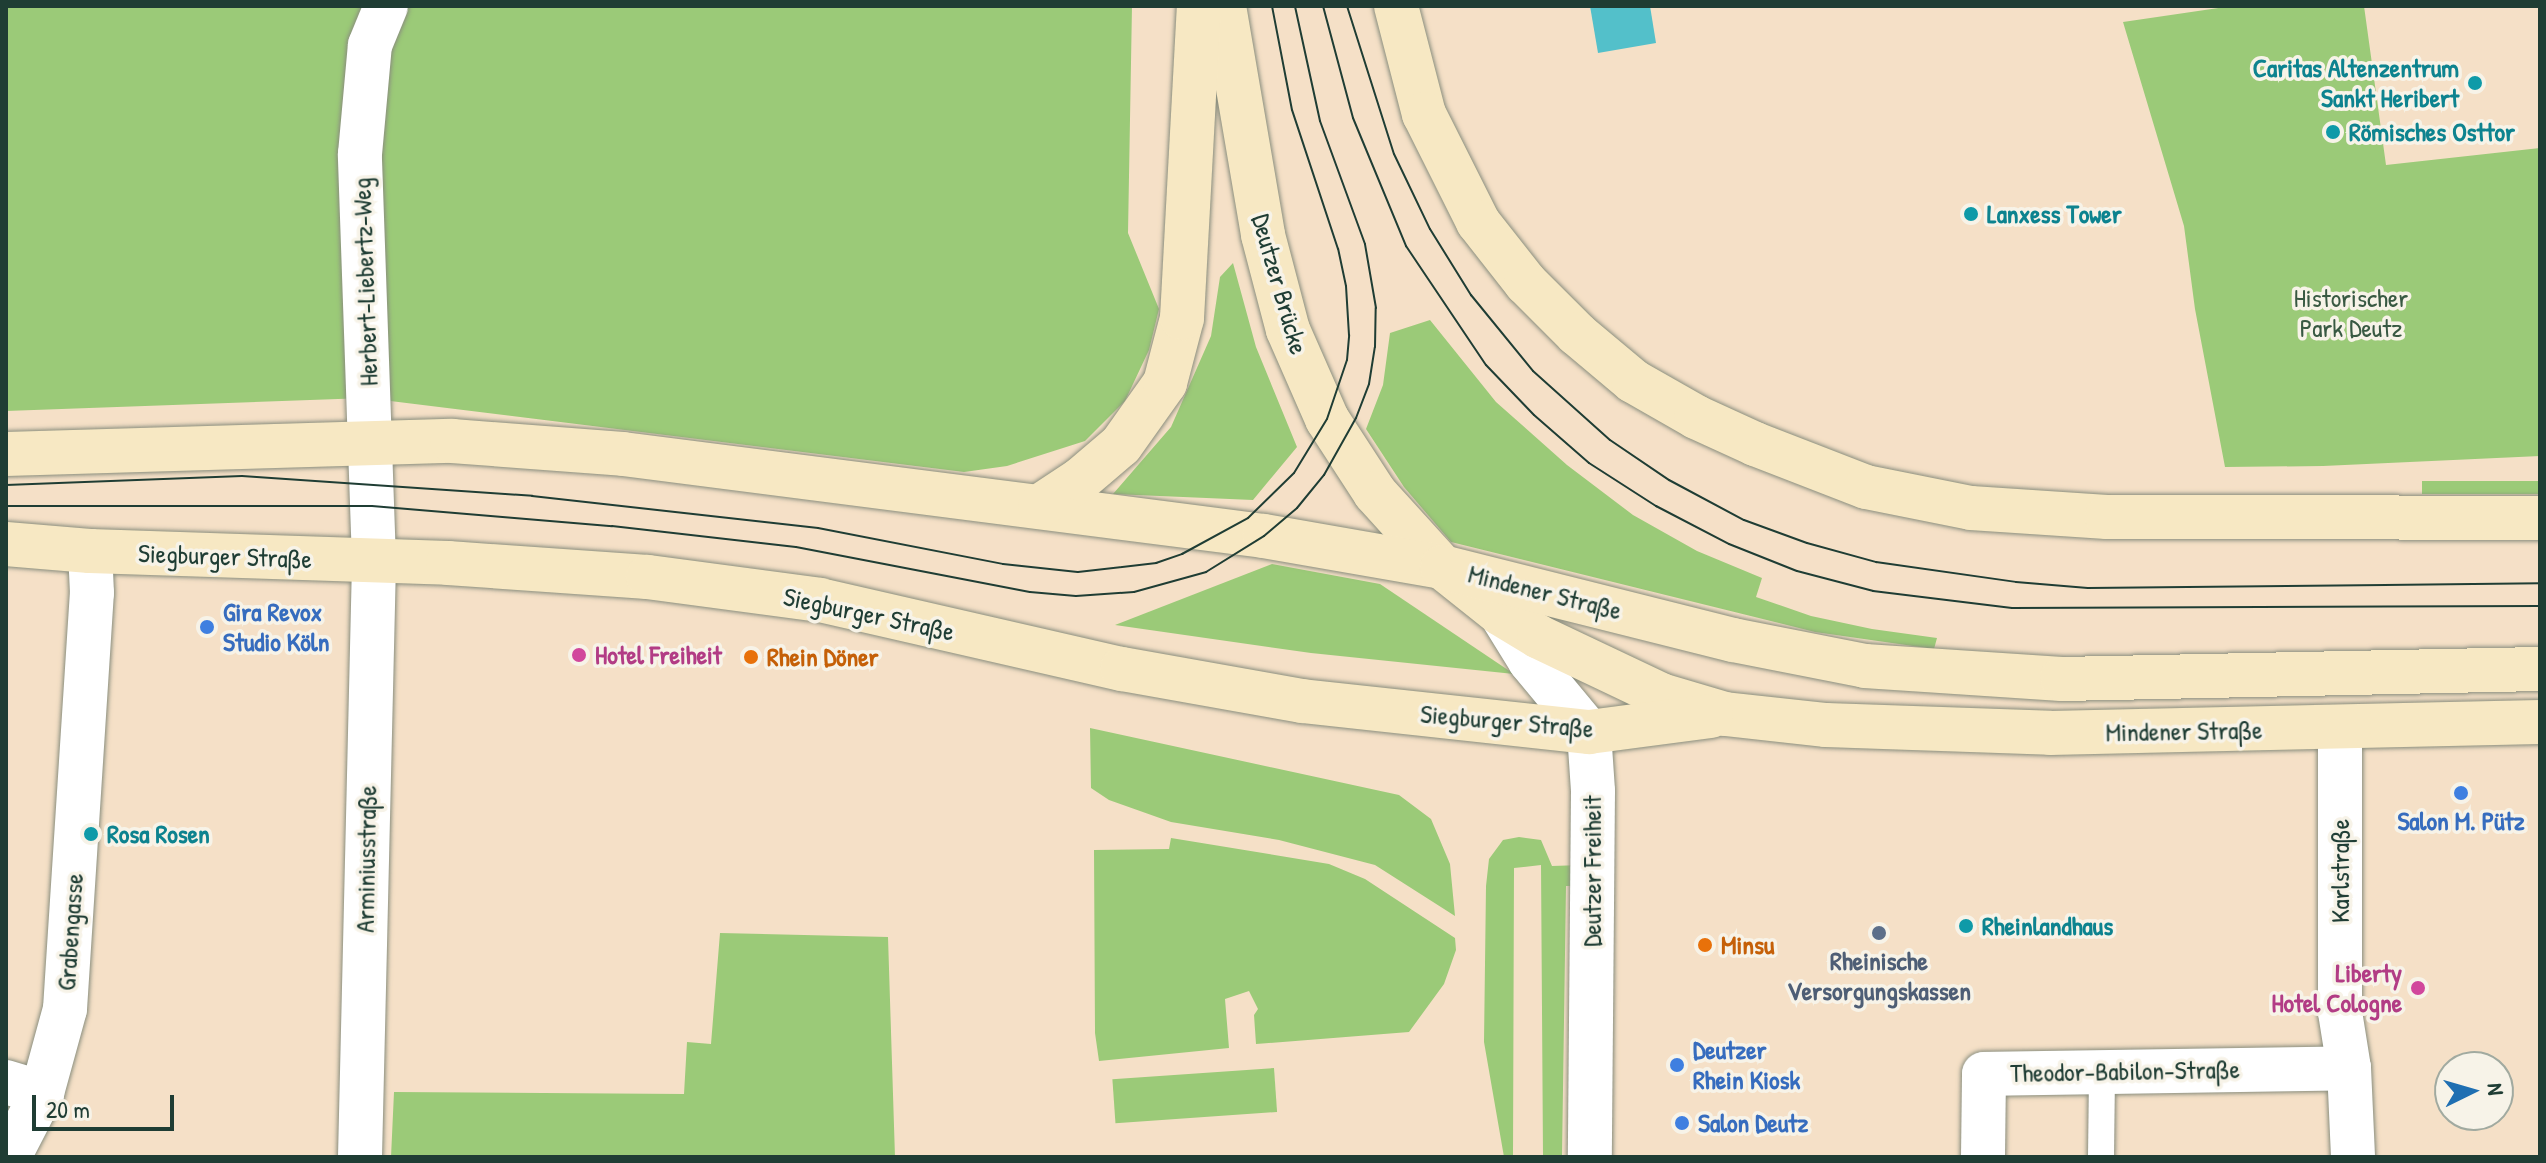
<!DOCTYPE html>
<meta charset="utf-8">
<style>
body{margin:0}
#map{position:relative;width:2546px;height:1163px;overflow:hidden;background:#f5e0c7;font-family:"Patrick Hand",sans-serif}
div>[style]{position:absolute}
.green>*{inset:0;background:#9bca78;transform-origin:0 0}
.water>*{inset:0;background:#53c0ca}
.roads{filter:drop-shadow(0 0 2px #8a8e7e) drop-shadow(0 0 2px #8a8e7e)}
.service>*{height:26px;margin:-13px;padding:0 13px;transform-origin:13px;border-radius:13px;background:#fff}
.minor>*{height:44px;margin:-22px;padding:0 22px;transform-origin:22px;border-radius:22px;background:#fff}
.secondary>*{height:44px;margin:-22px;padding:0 22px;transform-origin:22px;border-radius:22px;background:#f7e8c3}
.tram>*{height:2px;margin:-1px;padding:0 1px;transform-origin:1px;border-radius:1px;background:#1f3d34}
.dots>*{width:22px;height:22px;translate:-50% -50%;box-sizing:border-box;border:4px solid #f7f3e8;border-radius:50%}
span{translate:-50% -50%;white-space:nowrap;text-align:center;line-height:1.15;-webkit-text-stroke:7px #f7f3e8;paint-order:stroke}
.culture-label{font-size:26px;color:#0d838f;font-weight:700}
.right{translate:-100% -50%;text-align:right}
.left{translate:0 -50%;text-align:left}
.street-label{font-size:26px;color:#1f3d34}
.park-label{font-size:26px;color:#385942}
.shop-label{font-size:26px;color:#366cbe;font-weight:700}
.hotel-label{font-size:26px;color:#b23c85;font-weight:700}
.food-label{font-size:26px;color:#c56008;font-weight:700}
.service-label{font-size:26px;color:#4e5e75;font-weight:700}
.frame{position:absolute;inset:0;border:8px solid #1f3d34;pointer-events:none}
.north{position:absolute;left:2434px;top:1051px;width:80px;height:80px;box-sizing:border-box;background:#f7f3e8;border:2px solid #a1aaa0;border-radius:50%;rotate:85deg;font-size:22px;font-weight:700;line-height:32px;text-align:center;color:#1f3d34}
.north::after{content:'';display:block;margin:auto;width:28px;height:36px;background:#1f6fb2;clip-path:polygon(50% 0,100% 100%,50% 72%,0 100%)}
.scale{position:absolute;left:32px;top:1095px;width:142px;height:36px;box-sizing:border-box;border:4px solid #1f3d34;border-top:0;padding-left:10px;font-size:24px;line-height:28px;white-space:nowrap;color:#1f3d34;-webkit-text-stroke:6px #f7f3e8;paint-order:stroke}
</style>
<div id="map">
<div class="green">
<div style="clip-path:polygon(6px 6px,1132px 6px,1128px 233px,1159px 309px,1149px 350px,1125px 401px,1085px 441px,1007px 466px,964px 472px,366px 398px,6px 411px)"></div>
<div style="clip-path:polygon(2232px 6px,2364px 6px,2386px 165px,2540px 148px,2540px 456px,2323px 466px,2225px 467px,2195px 309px,2184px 226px,2123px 22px)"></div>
<div style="clip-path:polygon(1233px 263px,1256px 347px,1297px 447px,1253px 500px,1113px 494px,1171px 427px,1211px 336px,1220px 277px)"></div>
<div style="clip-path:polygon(1430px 320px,1496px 402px,1567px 465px,1633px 515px,1697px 551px,1762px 578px,1756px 597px,1811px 616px,1872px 629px,1937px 638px,1934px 649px,1815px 632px,1451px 542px,1404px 487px,1366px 429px,1383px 385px,1390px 333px)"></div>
<div style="left:2540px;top:481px;width:13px;height:118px;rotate:90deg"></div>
<div style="clip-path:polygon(1272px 564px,1380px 584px,1514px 674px,1311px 653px,1115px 625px)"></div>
<div style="clip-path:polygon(1090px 728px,1399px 795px,1431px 819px,1450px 864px,1455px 916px,1375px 865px,1279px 840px,1171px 822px,1109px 800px,1091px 788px)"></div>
<div style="clip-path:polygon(1519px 837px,1541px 840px,1552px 866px,1582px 865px,1582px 886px,1566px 886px,1562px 1157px,1543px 1157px,1541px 865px,1514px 868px,1513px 1157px,1504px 1157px,1484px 1042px,1486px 886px,1489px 859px,1503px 840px)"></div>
<div style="clip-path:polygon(1171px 838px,1329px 864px,1365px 879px,1455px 938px,1456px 950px,1444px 984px,1409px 1032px,1256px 1044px,1254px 1015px,1258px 1009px,1249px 991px,1225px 999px,1229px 1048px,1099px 1061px,1095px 1033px,1094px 850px,1169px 849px)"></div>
<div style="clip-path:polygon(720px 933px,888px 937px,895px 1157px,391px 1157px,394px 1092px,684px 1094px,687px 1042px,711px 1044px)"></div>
<div style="left:1274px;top:1068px;width:44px;height:162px;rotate:86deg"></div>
</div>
<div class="water">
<div style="clip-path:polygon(1590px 6px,1650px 6px,1656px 43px,1598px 53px)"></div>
</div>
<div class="roads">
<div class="service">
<div style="left:2101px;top:1157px;width:85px;rotate:-89.3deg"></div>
</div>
<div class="minor">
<div style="left:1501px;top:614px;width:55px;rotate:58.3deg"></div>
<div style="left:1530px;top:661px;width:92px;rotate:50.3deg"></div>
<div style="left:1589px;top:732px;width:59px;rotate:86.1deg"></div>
<div style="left:1593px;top:791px;width:366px;rotate:90.5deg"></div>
<div style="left:2340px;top:728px;width:284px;rotate:90deg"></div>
<div style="left:2340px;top:1012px;width:57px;rotate:80.9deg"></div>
<div style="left:2349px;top:1068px;width:89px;rotate:87.4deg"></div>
<div style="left:6px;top:1082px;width:38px;rotate:17deg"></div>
<div style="left:9px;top:1157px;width:72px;rotate:-62.7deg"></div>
<div style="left:42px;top:1093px;width:87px;rotate:-74.7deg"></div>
<div style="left:65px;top:1009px;width:417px;rotate:-86.3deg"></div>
<div style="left:92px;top:593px;width:42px;rotate:-92.7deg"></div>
<div style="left:360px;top:1157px;width:596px;rotate:-88.65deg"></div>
<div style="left:374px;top:561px;width:407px;rotate:-92deg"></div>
<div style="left:360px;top:154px;width:109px;rotate:-84.8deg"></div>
<div style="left:370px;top:45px;width:42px;rotate:-67.7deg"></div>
<div style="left:1983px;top:1157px;width:83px;rotate:-89.3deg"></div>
<div style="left:1984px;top:1074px;width:365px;rotate:-0.9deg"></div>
</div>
<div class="secondary">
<div style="left:1224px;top:6px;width:232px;rotate:80.3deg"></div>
<div style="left:1263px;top:235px;width:98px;rotate:75.3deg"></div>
<div style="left:1288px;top:330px;width:97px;rotate:66.3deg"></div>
<div style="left:1327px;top:419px;width:88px;rotate:57deg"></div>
<div style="left:1375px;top:493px;width:100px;rotate:47.8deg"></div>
<div style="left:1442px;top:567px;width:75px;rotate:38.5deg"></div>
<div style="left:1501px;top:614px;width:44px;rotate:31.2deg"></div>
<div style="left:1539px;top:637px;width:135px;rotate:25.4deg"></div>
<div style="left:1661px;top:695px;width:67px;rotate:16.5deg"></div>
<div style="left:1725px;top:714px;width:102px;rotate:6.2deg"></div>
<div style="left:1826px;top:725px;width:224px;rotate:2deg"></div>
<div style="left:2050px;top:733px;width:490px;rotate:-1.3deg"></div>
<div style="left:1396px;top:6px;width:112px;rotate:75.5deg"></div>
<div style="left:1424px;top:114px;width:121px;rotate:63.4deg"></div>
<div style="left:1478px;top:222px;width:78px;rotate:51.8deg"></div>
<div style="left:1526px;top:283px;width:72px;rotate:45deg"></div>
<div style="left:1577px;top:334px;width:73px;rotate:40deg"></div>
<div style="left:1633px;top:381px;width:73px;rotate:29.7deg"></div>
<div style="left:1696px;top:417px;width:65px;rotate:24.6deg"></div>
<div style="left:1755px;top:444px;width:119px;rotate:21.2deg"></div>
<div style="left:1866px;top:487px;width:107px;rotate:11.3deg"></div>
<div style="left:1971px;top:508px;width:136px;rotate:3.8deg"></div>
<div style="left:2107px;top:517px;width:433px;rotate:0.1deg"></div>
<div style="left:6px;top:454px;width:446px;rotate:-1.7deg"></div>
<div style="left:452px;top:441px;width:171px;rotate:4.3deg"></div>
<div style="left:623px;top:454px;width:646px;rotate:7.29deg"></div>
<div style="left:1264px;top:536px;width:181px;rotate:9.9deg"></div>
<div style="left:1442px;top:567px;width:300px;rotate:14.1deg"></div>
<div style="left:1733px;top:640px;width:135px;rotate:11.1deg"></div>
<div style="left:1865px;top:666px;width:197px;rotate:3.8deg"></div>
<div style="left:2062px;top:679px;width:478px;rotate:-1.2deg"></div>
<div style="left:1040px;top:506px;width:49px;rotate:-33.4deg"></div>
<div style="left:1081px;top:479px;width:52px;rotate:-40.4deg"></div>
<div style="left:1121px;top:445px;width:76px;rotate:-54.6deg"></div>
<div style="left:1165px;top:383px;width:67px;rotate:-75.3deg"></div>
<div style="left:1182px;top:318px;width:312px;rotate:-86.9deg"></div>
<div style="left:6px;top:544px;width:84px;rotate:4.8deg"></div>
<div style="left:90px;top:551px;width:358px;rotate:1.9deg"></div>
<div style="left:448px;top:563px;width:200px;rotate:4deg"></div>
<div style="left:648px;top:577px;width:174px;rotate:7.6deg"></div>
<div style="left:820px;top:600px;width:310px;rotate:12.9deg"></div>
<div style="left:1122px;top:669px;width:183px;rotate:10.1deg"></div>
<div style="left:1302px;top:701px;width:289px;rotate:6.2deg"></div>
<div style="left:1589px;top:732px;width:123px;rotate:-7.5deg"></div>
</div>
</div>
<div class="tram">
<div style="left:1323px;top:6px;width:116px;rotate:75deg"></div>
<div style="left:1353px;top:118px;width:139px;rotate:67.5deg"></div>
<div style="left:1406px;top:246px;width:143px;rotate:56.1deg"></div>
<div style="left:1486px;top:365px;width:69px;rotate:46.2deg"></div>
<div style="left:1534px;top:415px;width:73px;rotate:41.1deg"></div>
<div style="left:1589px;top:463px;width:80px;rotate:32.7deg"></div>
<div style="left:1656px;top:506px;width:82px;rotate:27.5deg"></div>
<div style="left:1729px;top:544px;width:73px;rotate:21.7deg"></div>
<div style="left:1797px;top:571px;width:79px;rotate:14.7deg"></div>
<div style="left:1873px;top:591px;width:140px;rotate:7deg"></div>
<div style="left:2012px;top:608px;width:528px;rotate:-0.22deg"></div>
<div style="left:1347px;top:6px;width:155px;rotate:72.4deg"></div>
<div style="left:1394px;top:154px;width:83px;rotate:64.4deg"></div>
<div style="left:1430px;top:229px;width:78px;rotate:58.2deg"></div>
<div style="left:1471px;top:295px;width:98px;rotate:50.8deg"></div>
<div style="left:1533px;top:371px;width:103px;rotate:41.9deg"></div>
<div style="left:1610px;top:440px;width:71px;rotate:34.1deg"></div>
<div style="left:1669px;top:480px;width:85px;rotate:28.1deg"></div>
<div style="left:1744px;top:520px;width:67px;rotate:20.1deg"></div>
<div style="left:1807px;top:543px;width:72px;rotate:15.4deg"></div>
<div style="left:1876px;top:562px;width:141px;rotate:8.1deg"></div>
<div style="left:2016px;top:582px;width:72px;rotate:4.8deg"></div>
<div style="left:2088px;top:588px;width:452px;rotate:-0.6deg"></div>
<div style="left:6px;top:485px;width:236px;rotate:-2.2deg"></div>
<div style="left:242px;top:476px;width:291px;rotate:3.9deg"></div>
<div style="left:532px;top:496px;width:288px;rotate:6.4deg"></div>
<div style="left:818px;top:528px;width:188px;rotate:11deg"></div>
<div style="left:1003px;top:564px;width:75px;rotate:6.1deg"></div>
<div style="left:1078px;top:572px;width:79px;rotate:-6.6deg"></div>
<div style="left:1156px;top:563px;width:28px;rotate:-19deg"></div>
<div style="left:1182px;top:554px;width:75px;rotate:-28.6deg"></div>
<div style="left:1248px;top:518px;width:64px;rotate:-44.4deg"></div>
<div style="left:1294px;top:473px;width:63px;rotate:-58.6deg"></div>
<div style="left:1327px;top:419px;width:62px;rotate:-71.3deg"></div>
<div style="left:1347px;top:360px;width:25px;rotate:-85deg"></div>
<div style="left:1349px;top:335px;width:49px;rotate:-93.5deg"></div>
<div style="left:1346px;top:286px;width:38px;rotate:-102deg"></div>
<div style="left:1338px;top:249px;width:146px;rotate:-108.3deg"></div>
<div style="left:1292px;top:110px;width:106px;rotate:-100.9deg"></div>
<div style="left:6px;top:506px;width:366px"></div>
<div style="left:372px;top:506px;width:241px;rotate:4.8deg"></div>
<div style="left:612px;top:526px;width:185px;rotate:6.5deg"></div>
<div style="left:796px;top:547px;width:238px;rotate:10.9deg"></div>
<div style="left:1030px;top:592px;width:46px;rotate:5deg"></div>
<div style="left:1076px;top:596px;width:58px;rotate:-3.9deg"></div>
<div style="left:1134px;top:592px;width:75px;rotate:-15.5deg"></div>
<div style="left:1206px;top:572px;width:68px;rotate:-31.8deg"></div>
<div style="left:1264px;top:536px;width:43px;rotate:-40.3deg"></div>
<div style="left:1297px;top:508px;width:43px;rotate:-50.7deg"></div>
<div style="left:1324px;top:475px;width:65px;rotate:-60.7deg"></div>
<div style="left:1356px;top:418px;width:36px;rotate:-69deg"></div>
<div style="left:1369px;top:384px;width:37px;rotate:-81deg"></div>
<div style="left:1375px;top:347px;width:39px;rotate:-89deg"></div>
<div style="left:1376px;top:308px;width:65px;rotate:-99.8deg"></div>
<div style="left:1365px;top:244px;width:131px;rotate:-110.1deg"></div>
<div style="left:1320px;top:121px;width:118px;rotate:-102.3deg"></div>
</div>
<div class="dots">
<div style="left:2475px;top:83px;background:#0f9aa8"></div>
<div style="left:2333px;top:132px;background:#0f9aa8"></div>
<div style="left:1971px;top:214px;background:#0f9aa8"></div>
<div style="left:207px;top:627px;background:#3f7fe0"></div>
<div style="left:579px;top:655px;background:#d1479c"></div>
<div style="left:751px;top:657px;background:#e8710a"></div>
<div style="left:2461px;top:793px;background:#3f7fe0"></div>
<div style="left:91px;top:834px;background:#0f9aa8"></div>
<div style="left:1966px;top:926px;background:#0f9aa8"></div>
<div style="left:1879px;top:933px;background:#5c6f8a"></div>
<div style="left:1705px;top:945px;background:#e8710a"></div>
<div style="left:2418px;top:988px;background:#d1479c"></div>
<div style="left:1677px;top:1065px;background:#3f7fe0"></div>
<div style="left:1682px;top:1123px;background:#3f7fe0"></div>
</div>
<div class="culture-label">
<span class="right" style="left:2459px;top:83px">Caritas Altenzentrum<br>Sankt Heribert</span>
<span class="left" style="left:2349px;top:132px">Römisches Osttor</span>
<span class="left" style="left:1987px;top:214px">Lanxess Tower</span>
<span class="left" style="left:107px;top:834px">Rosa Rosen</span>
<span class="left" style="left:1982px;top:926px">Rheinlandhaus</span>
</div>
<div class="street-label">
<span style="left:365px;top:282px;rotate:-92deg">Herbert-Liebertz-Weg</span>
<span style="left:1280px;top:284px;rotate:74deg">Deutzer Brücke</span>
<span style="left:225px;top:556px;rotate:2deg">Siegburger Straße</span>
<span style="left:1545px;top:592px;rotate:14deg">Mindener Straße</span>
<span style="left:869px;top:614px;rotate:12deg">Siegburger Straße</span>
<span style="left:1507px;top:721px;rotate:5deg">Siegburger Straße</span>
<span style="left:2184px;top:731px;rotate:-1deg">Mindener Straße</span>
<span style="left:366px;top:859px;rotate:-89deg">Arminiusstraße</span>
<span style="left:1592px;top:871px;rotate:-90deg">Deutzer Freiheit</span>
<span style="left:2340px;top:871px;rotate:-90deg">Karlstraße</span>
<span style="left:70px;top:932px;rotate:-86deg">Grabengasse</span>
<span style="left:2125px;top:1071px;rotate:-1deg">Theodor-Babilon-Straße</span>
</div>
<div class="park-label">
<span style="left:2351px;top:313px">Historischer<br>Park Deutz</span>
</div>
<div class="shop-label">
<span class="left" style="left:223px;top:627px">Gira Revox<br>Studio Köln</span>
<span style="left:2461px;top:821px">Salon M. Pütz</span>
<span class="left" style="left:1693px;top:1065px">Deutzer<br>Rhein Kiosk</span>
<span class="left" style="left:1698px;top:1123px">Salon Deutz</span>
</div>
<div class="hotel-label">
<span class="left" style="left:595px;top:655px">Hotel Freiheit</span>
<span class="right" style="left:2402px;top:988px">Liberty<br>Hotel Cologne</span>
</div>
<div class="food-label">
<span class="left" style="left:767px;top:657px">Rhein Döner</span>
<span class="left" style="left:1721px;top:945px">Minsu</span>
</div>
<div class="service-label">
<span style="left:1879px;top:976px">Rheinische<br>Versorgungskassen</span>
</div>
<div class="frame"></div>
<div class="north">N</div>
<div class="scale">20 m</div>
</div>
